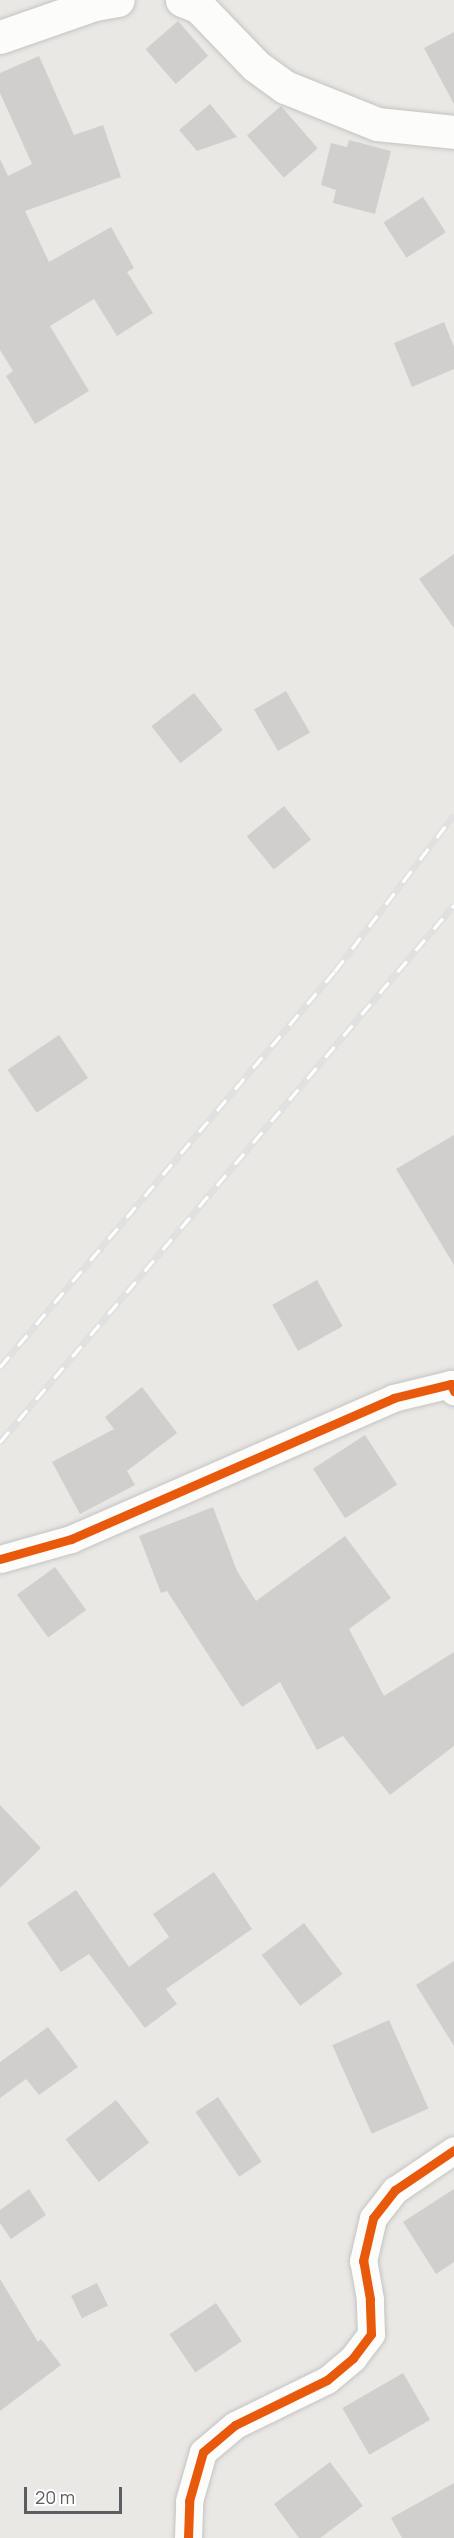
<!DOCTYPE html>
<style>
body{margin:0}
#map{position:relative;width:454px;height:2538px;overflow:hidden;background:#eae8e4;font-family:Manrope,sans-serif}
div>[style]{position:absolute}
.building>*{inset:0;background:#d0cfcd;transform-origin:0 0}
.roads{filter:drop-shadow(0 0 2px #c4c4c4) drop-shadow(0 0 2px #c4c4c4)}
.street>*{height:27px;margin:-13.5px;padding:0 13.5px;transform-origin:13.5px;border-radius:13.5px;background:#fcfcfb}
.secondary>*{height:33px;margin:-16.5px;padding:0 16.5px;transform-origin:16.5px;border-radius:16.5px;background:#fcfcfb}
.rail>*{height:7px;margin-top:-3.5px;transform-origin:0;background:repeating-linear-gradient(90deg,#fff 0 14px,#e2e1e1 0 28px);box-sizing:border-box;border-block:2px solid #e2e1e1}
.cycleway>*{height:9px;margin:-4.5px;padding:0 4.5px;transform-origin:4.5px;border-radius:4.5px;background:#e8590c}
span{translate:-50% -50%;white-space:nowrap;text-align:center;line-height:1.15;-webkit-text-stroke:6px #fff;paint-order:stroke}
.scale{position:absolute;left:24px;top:2487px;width:98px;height:27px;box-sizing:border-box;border:3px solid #5b5e61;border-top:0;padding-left:8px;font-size:18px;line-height:21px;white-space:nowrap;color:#5b5e61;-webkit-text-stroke:4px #fff;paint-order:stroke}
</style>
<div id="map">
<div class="building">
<div style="left:178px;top:21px;width:46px;height:43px;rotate:49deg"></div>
<div style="clip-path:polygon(454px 32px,454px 104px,424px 48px)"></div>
<div style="clip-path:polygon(39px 56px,74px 135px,103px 125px,121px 177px,25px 211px,49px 262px,111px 227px,134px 268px,127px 272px,153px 313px,117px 336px,94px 299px,50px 326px,89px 391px,35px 424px,6px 376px,13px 371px,0 350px,0 159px,8px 176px,32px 164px,0 93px,0 73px)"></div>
<div style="clip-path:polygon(210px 104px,237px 137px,197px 151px,179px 130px)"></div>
<div style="left:281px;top:106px;width:56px;height:45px;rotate:49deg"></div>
<div style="clip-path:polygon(349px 140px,391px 151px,375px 214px,333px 203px,336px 190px,321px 185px,331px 143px,347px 147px)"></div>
<div style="left:423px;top:197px;width:42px;height:47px;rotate:57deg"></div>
<div style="clip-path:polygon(444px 322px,454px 347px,454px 369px,412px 387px,394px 343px)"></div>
<div style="clip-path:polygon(454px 554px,454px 628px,419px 579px)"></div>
<div style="left:286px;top:691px;width:48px;height:37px;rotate:60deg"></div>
<div style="left:194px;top:693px;width:47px;height:54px;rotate:52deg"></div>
<div style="left:284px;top:806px;width:43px;height:48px;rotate:51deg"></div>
<div style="left:59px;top:1035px;width:52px;height:62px;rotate:56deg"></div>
<div style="clip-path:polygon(454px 1135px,454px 1265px,396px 1169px)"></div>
<div style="left:317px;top:1280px;width:53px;height:51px;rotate:61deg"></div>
<div style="clip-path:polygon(142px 1387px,177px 1433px,127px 1471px,135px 1485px,80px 1514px,52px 1462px,114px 1429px,105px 1417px)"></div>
<div style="left:365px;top:1435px;width:59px;height:62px;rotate:57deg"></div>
<div style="clip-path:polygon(213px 1507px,237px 1571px,256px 1601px,345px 1536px,391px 1598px,349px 1629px,384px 1696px,454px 1652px,454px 1746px,390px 1795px,343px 1736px,317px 1750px,280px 1682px,242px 1707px,167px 1591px,161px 1593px,139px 1536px)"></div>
<div style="left:55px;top:1567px;width:53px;height:47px;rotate:54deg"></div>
<div style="clip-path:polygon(0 1805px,41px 1848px,0 1888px)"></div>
<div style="clip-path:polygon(214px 1872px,252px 1929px,166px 1989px,177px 2004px,145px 2028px,89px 1954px,61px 1972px,27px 1923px,76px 1890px,129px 1967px,169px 1937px,153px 1914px)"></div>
<div style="left:304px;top:1923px;width:64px;height:53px;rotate:53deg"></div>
<div style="clip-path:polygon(454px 1961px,454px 2046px,416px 1985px)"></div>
<div style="left:389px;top:2020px;width:97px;height:62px;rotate:66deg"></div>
<div style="clip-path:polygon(48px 2027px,78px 2067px,39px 2095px,26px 2079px,0 2098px,0 2062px)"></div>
<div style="left:218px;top:2097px;width:78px;height:27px;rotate:56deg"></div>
<div style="left:116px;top:2100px;width:54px;height:64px;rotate:52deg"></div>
<div style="clip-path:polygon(29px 2189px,46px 2215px,11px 2239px,0 2223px,0 2210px)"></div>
<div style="clip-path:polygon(454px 2189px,454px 2262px,436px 2274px,403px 2222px)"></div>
<div style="clip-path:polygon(0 2279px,38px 2342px,41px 2339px,61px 2365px,0 2411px)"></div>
<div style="left:97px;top:2283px;width:25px;height:29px;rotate:64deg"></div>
<div style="left:216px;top:2303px;width:46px;height:56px;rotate:56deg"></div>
<div style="left:403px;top:2373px;width:54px;height:70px;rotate:60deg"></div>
<div style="clip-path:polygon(330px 2462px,363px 2506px,320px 2538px,299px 2538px,274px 2504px)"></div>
<div style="clip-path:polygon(454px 2483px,454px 2538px,402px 2538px,391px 2518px)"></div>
</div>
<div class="roads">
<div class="street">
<div style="left:0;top:1559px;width:74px;rotate:-15.7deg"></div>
<div style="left:71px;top:1539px;width:352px;rotate:-23.6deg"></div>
<div style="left:393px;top:1398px;width:60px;rotate:-13.6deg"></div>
<div style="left:451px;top:1384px;width:8px;rotate:67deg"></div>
<div style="left:188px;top:2538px;width:37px;rotate:-88deg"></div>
<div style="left:189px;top:2501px;width:51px;rotate:-74.1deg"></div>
<div style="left:203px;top:2452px;width:42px;rotate:-40.2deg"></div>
<div style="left:235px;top:2425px;width:102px;rotate:-26.1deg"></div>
<div style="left:327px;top:2380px;width:34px;rotate:-40deg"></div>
<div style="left:353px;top:2358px;width:30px;rotate:-53deg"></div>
<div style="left:371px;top:2334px;width:35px;rotate:-92deg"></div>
<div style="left:370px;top:2299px;width:39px;rotate:-100deg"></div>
<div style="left:363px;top:2261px;width:44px;rotate:-76.9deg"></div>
<div style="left:373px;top:2218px;width:36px;rotate:-52deg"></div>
<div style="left:395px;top:2190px;width:71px;rotate:-34.1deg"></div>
</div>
<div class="secondary">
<div style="left:182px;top:0;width:18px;rotate:22deg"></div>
<div style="left:199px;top:7px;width:82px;rotate:46deg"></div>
<div style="left:256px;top:66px;width:36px;rotate:36deg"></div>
<div style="left:285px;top:87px;width:99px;rotate:21.9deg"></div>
<div style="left:377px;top:124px;width:77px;rotate:5.9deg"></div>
<div style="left:0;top:37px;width:101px;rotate:-19.2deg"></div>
<div style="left:95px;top:4px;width:23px;rotate:-10deg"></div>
</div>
</div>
<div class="rail">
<div style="left:0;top:1367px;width:519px;rotate:-49.77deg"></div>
<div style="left:335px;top:971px;width:196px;rotate:-52.7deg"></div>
<div style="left:0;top:1442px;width:703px;rotate:-49.79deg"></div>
</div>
<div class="cycleway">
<div style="left:0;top:1559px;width:74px;rotate:-15.7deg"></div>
<div style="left:71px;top:1539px;width:352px;rotate:-23.6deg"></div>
<div style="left:393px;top:1398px;width:60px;rotate:-13.6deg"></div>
<div style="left:451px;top:1384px;width:8px;rotate:67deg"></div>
<div style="left:188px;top:2538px;width:37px;rotate:-88deg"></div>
<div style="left:189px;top:2501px;width:51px;rotate:-74.1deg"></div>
<div style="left:203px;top:2452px;width:42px;rotate:-40.2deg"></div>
<div style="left:235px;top:2425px;width:102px;rotate:-26.1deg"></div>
<div style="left:327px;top:2380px;width:34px;rotate:-40deg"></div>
<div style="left:353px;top:2358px;width:30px;rotate:-53deg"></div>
<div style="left:371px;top:2334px;width:35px;rotate:-92deg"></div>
<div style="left:370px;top:2299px;width:39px;rotate:-100deg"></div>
<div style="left:363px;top:2261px;width:44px;rotate:-76.9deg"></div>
<div style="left:373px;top:2218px;width:36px;rotate:-52deg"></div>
<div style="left:395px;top:2190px;width:71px;rotate:-34.1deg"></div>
</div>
<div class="scale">20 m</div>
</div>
